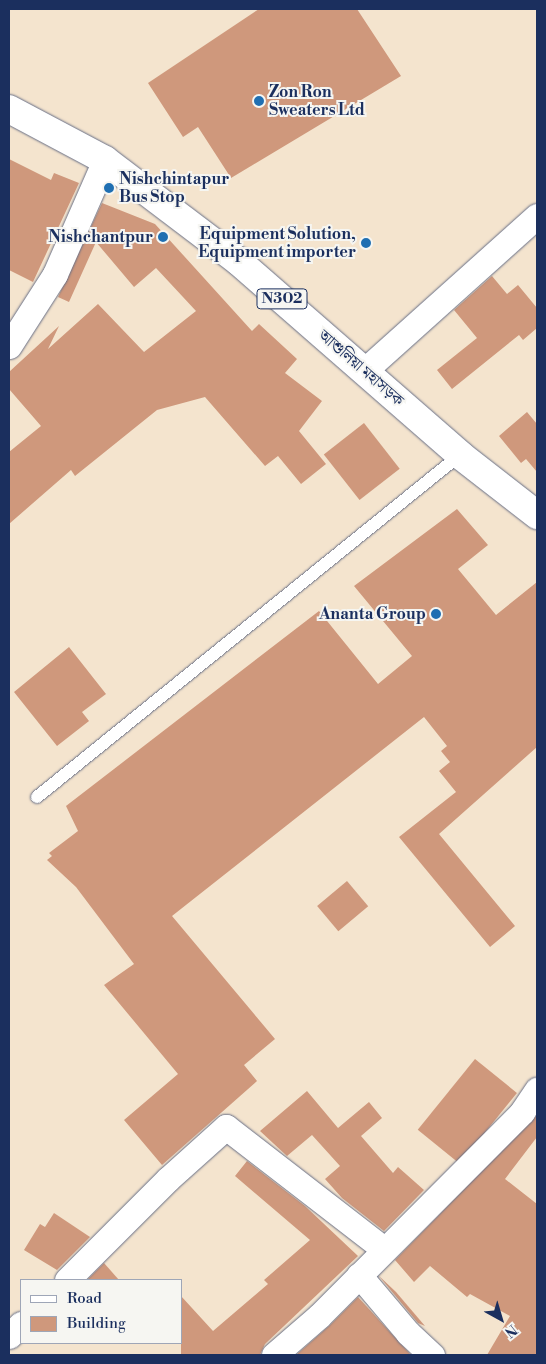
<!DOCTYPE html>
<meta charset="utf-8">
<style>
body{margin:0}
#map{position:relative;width:546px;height:1364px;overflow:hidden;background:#f4e4ce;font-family:"Libre Bodoni","Noto Serif Bengali",serif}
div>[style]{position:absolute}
.building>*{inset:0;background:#cf987c;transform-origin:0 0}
.roads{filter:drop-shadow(0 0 1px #676e85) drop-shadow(0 0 1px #676e85)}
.lane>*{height:12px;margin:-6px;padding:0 6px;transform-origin:6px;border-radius:6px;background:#fff}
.street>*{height:25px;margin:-12.5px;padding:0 12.5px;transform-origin:12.5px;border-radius:12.5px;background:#fff}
.highway>*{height:28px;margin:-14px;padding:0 14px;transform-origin:14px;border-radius:14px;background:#fff}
.dots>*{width:14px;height:14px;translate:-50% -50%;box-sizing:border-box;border:2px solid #f6f6f2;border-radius:50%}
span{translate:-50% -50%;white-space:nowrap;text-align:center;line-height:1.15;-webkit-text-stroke:4px #f6f6f2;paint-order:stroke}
.shield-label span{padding:1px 4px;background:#f6f6f2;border:1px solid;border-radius:4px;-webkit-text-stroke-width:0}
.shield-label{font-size:15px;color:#1b2f5e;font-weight:700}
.poi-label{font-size:16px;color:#1b2f5e;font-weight:700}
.left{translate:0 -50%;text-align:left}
.right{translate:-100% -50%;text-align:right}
.street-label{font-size:16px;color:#1b2f5e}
.frame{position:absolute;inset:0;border:10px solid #1b2f5e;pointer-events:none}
.legend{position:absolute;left:20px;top:1279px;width:162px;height:65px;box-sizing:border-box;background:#f6f6f2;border:1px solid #9ea6b7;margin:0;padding:6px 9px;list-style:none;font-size:15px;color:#1b2f5e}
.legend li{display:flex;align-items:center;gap:10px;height:25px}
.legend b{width:25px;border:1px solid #9ea6b7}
.north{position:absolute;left:476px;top:1294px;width:50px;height:50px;-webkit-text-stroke:4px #f6f6f2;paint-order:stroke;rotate:141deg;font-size:14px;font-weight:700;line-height:20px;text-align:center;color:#1b2f5e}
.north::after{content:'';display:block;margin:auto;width:18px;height:22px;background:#1b2f5e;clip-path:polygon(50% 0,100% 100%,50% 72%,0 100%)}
</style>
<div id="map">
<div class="building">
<div style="clip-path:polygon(259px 9px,357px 9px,401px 76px,231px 178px,198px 127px,183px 137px,148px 83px)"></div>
<div style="clip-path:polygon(9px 159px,51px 180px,54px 173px,79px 183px,33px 282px,9px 270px)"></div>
<div style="clip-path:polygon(102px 203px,155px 224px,252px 331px,259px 324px,297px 359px,285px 373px,322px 401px,299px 431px,326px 464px,301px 484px,278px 456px,265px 466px,205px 397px,157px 410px,75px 476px,71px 470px,9px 524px,9px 452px,41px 426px,9px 389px,9px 372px,59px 326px,48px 349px,98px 304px,144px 352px,196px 311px,156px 268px,134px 287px,96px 242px,69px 302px,58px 297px)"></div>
<div style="clip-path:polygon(492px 276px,507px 294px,518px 285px,537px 308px,537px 328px,523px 340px,519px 335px,452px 389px,437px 370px,477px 338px,454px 310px)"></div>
<div style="clip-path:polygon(527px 412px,537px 424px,537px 472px,526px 459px,521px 463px,499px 436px)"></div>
<div style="left:364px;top:423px;width:58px;height:51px;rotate:52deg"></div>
<div style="clip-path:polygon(457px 509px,488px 545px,458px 569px,496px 615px,537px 582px,537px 747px,439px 834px,515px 926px,490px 947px,399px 837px,456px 792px,439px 771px,450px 762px,441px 751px,447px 746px,424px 717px,172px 916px,275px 1039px,244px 1065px,257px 1081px,162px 1165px,124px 1120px,178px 1074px,104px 985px,134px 964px,76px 887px,47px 860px,52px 856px,49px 853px,78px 831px,66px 806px,319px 611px,378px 684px,412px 656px,354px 586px)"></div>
<div style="clip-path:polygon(69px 647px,106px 694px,82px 712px,89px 721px,57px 746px,14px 692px)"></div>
<div style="left:347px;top:881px;width:33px;height:39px;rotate:50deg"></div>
<div style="left:475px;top:1059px;width:54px;height:91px;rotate:39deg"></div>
<div style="clip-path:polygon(307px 1091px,338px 1128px,369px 1102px,382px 1118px,361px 1136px,393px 1173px,398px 1167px,424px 1190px,384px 1231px,342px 1198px,325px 1179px,340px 1166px,312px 1135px,287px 1156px,260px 1131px)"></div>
<div style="clip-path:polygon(537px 1115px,537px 1137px,505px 1179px,537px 1204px,537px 1355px,487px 1355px,510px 1316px,470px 1294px,467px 1297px,430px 1266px,414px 1282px,395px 1260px)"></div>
<div style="clip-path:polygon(247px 1161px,305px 1206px,358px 1256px,265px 1344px,260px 1355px,181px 1355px,181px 1296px,213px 1331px,268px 1284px,264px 1280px,310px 1240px,235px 1176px)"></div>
<div style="clip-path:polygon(54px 1213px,90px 1237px,57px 1270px,24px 1250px,40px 1224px,45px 1227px)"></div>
<div style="clip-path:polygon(104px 1263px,119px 1280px,87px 1280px)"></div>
<div style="clip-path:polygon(379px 1276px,396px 1292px,425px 1326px,418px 1323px)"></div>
<div style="clip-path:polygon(358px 1297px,411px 1355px,296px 1355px,329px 1326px)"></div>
</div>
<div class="roads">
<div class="lane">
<div style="left:37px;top:797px;width:544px;rotate:-38.96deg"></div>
</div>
<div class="street">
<div style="left:9px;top:346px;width:85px;rotate:-57.4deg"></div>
<div style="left:55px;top:274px;width:124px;rotate:-66.3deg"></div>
<div style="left:364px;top:371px;width:232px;rotate:-41.9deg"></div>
<div style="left:359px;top:1275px;width:76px;rotate:49.8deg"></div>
<div style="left:408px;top:1333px;width:33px;rotate:43deg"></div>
<div style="left:67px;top:1280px;width:143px;rotate:-45deg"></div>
<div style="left:168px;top:1179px;width:78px;rotate:-41.9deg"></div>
<div style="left:226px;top:1127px;width:200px;rotate:37.7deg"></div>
<div style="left:9px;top:1336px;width:17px;rotate:-45deg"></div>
<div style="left:274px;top:1355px;width:60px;rotate:-40.9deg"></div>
<div style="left:319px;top:1316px;width:288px;rotate:-45.1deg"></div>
<div style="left:522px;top:1112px;width:27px;rotate:-56deg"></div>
</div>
<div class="highway">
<div style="left:9px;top:109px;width:109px;rotate:28deg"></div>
<div style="left:105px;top:160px;width:167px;rotate:37.2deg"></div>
<div style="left:238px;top:261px;width:295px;rotate:41.1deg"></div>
<div style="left:460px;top:455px;width:98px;rotate:37.9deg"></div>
</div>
</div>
<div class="dots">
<div style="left:259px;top:101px;background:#1f6fb2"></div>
<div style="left:109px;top:188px;background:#1f6fb2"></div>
<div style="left:163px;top:237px;background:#1f6fb2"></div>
<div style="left:366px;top:243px;background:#1f6fb2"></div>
<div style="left:436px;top:614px;background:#1f6fb2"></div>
</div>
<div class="shield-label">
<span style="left:282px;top:299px">N302</span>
</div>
<div class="poi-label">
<span class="left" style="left:269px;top:101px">Zon Ron<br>Sweaters Ltd</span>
<span class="left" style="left:119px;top:188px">Nishchintapur<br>Bus Stop</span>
<span class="right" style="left:356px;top:243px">Equipment Solution,<br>Equipment importer</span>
<span class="right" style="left:153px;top:237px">Nishchantpur</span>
<span class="right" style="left:426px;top:614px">Ananta Group</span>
</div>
<div class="street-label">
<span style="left:361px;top:368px;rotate:41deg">আশুলিয়া মহাসড়ক</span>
</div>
<div class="frame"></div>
<ul class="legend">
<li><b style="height:6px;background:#fff"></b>Road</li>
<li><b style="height:14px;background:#cf987c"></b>Building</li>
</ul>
<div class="north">N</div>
</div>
